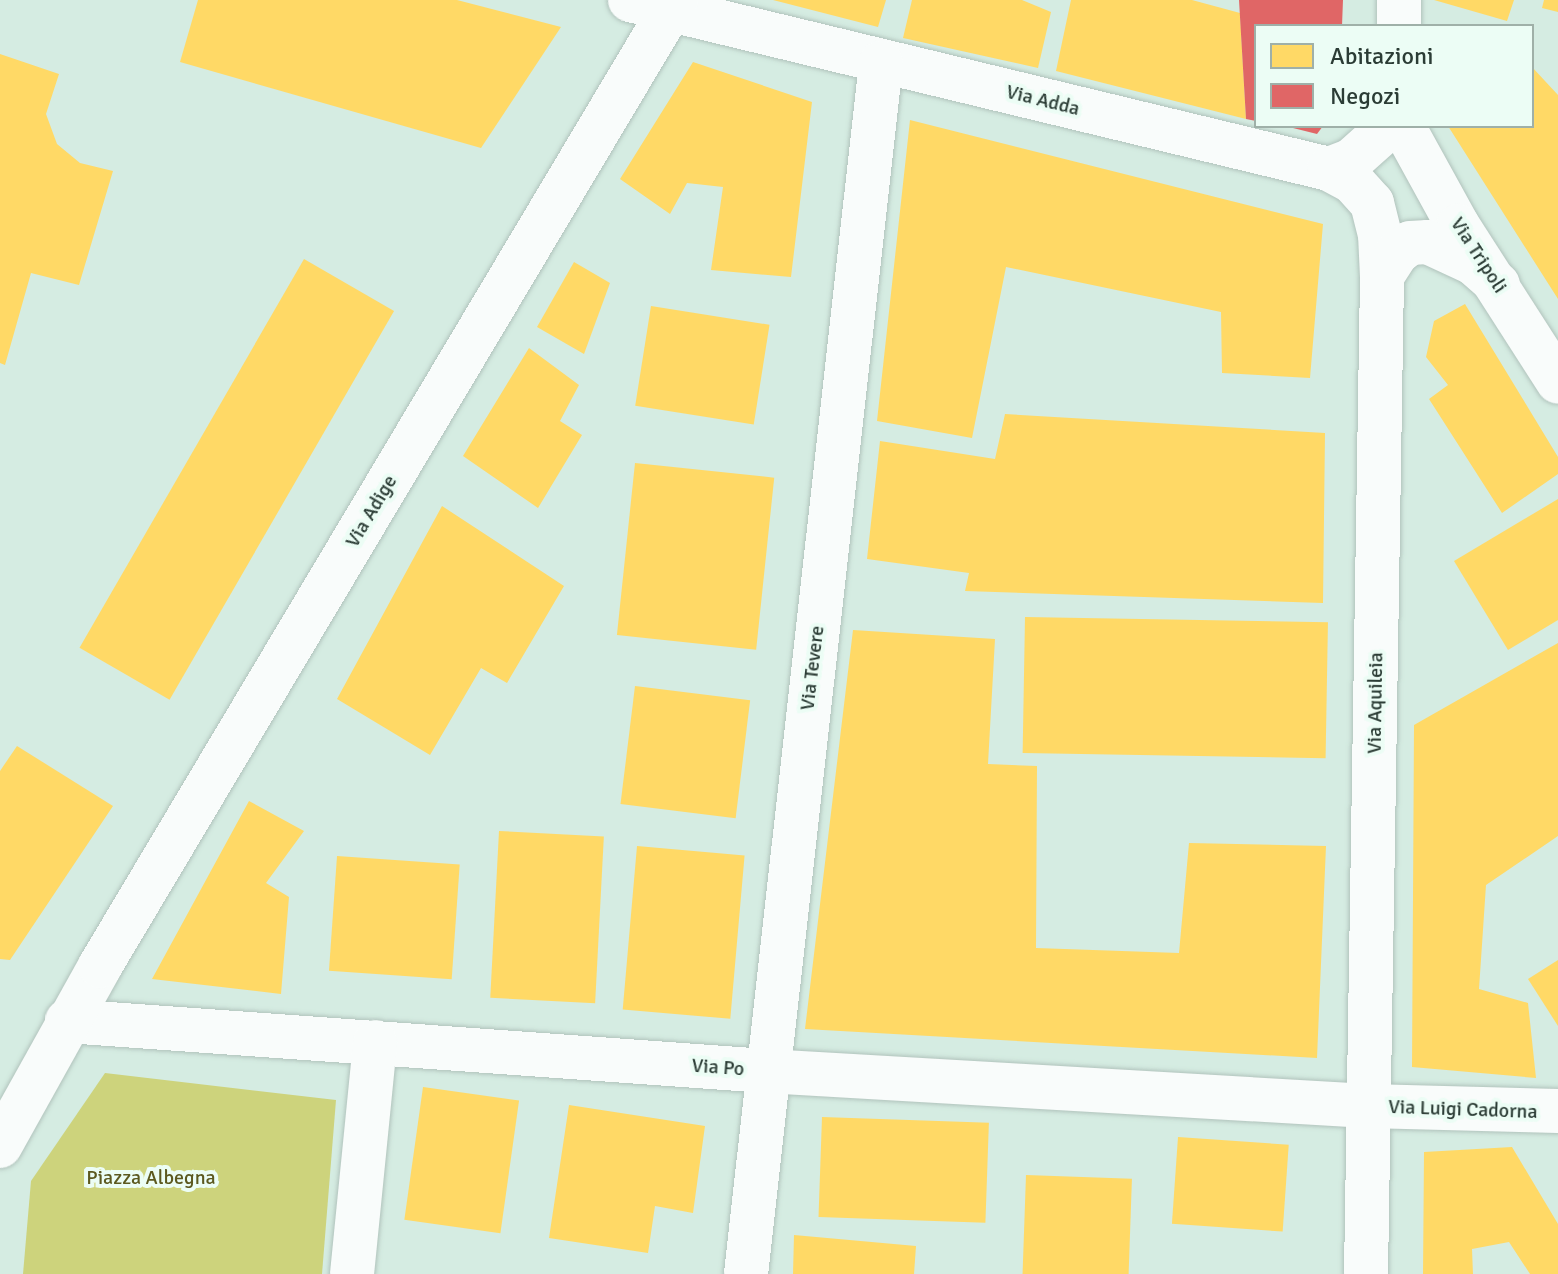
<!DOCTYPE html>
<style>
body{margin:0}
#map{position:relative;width:1558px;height:1274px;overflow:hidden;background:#d5ece2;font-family:Signika,sans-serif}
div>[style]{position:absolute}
.green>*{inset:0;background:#cdd37c}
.homes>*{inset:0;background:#ffd966;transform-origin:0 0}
.shops>*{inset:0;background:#e06666}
.roads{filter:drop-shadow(0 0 2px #b1c3bc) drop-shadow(0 0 2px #b1c3bc)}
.minor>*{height:44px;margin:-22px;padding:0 22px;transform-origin:22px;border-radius:22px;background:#f9fcfb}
span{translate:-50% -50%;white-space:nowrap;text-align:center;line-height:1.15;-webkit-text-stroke:8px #ecfdf5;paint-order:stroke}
.street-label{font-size:20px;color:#2b3c35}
.park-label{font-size:20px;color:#5c591f}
.legend{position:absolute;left:1254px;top:24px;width:280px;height:104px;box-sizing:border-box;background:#ecfdf5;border:2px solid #9fb0a8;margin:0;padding:10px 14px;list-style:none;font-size:24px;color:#2b3c35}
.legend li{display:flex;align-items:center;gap:16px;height:40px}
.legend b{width:40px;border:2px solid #9fb0a8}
</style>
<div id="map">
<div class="green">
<div style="clip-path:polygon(105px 1073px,336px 1100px,322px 1274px,23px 1274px,31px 1181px)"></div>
</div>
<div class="homes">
<div style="clip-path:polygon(198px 0,457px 0,561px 27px,481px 148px,180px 62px)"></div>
<div style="clip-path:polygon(773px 0,886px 0,878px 27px)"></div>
<div style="clip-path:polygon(912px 0,1022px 0,1051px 12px,1038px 68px,903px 38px)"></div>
<div style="clip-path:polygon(1071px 0,1192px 0,1240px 13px,1246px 119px,1056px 71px)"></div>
<div style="clip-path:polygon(1434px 0,1514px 0,1507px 21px)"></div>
<div style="clip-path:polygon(1544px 0,1558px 0,1558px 12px,1542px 8px)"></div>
<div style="clip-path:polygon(0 54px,59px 74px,46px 114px,57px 144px,80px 163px,113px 171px,79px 285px,31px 273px,5px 365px,0 363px)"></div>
<div style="clip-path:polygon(693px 62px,812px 102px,791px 277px,711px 270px,723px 187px,687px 183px,670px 214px,620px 179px)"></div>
<div style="clip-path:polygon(1532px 67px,1558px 95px,1558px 299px,1448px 126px,1532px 126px)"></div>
<div style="clip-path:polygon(910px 120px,1323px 224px,1310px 378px,1222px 373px,1221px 312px,1006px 267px,972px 438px,877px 421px)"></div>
<div style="left:304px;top:259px;width:104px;height:449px;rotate:30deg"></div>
<div style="clip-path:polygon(574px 262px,610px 283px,584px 354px,537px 327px)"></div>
<div style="clip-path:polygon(1465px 304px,1558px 457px,1558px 474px,1502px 513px,1429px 399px,1448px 385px,1426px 357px,1434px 321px)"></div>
<div style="left:651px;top:306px;width:120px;height:101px;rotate:9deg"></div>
<div style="clip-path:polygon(529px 348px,579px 385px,560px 421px,582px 435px,538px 508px,463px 456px)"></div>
<div style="clip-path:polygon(1005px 414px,1325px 433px,1323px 603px,965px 591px,969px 573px,867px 559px,880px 441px,995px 459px)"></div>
<div style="left:635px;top:463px;width:140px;height:173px;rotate:6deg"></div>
<div style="clip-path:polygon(1558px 499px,1558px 620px,1508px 650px,1454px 561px)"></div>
<div style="clip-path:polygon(442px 506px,564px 586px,507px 683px,481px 668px,430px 755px,337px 699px)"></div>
<div style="left:1025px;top:617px;width:303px;height:136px;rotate:1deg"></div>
<div style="clip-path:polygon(853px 630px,995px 639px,988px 764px,1037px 766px,1036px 948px,1179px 953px,1189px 843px,1326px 846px,1317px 1058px,805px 1029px)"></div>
<div style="clip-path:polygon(1558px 643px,1558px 836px,1486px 885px,1479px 989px,1528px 1003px,1536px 1078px,1412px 1067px,1414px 725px)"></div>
<div style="left:635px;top:686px;width:116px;height:119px;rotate:7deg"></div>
<div style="clip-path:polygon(17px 746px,113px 806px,10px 960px,0 959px,0 771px)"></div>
<div style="clip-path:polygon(249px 801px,304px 831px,266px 883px,289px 897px,281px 994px,152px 979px)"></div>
<div style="left:499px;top:831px;width:105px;height:167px;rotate:3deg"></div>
<div style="left:637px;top:846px;width:108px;height:164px;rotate:5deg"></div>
<div style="left:337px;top:856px;width:123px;height:115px;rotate:4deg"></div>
<div style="clip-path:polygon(1558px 960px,1558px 1026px,1528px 979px)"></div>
<div style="left:423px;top:1087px;width:97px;height:134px;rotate:8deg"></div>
<div style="clip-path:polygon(569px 1105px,705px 1126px,693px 1213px,655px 1206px,648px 1253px,549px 1238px)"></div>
<div style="left:822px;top:1117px;width:167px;height:100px;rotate:2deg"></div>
<div style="left:1178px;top:1137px;width:111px;height:87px;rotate:4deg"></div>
<div style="clip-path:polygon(1512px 1147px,1558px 1224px,1558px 1274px,1530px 1274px,1509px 1242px,1472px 1249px,1473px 1274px,1423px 1274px,1424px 1152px)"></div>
<div style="left:1026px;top:1175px;width:106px;height:99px;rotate:2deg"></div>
<div style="clip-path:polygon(794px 1235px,916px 1246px,914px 1274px,793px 1274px)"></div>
</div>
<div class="shops">
<div style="clip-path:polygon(1239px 0,1343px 0,1342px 26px,1256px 26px,1256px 121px,1246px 119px)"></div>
<div style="clip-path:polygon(1285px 126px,1323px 126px,1317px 134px)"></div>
</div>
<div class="roads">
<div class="minor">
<div style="left:630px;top:0;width:719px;rotate:13.59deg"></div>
<div style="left:1329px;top:169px;width:26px;rotate:28deg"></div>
<div style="left:1352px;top:181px;width:30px;rotate:48deg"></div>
<div style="left:1372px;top:203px;width:32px;rotate:76deg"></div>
<div style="left:1380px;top:234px;width:42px;rotate:87.3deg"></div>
<div style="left:1399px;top:26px;width:26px;rotate:-90deg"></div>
<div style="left:1403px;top:126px;width:114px;rotate:61.2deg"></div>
<div style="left:1458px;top:226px;width:185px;rotate:57.3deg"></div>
<div style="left:1329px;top:169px;width:25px;rotate:-21deg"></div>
<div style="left:1352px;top:160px;width:51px;rotate:-41.8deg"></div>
<div style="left:67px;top:1021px;width:701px;rotate:4.09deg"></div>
<div style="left:766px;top:1071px;width:603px;rotate:3.33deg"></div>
<div style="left:1368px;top:1106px;width:190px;rotate:1.5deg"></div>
<div style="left:0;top:1146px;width:206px;rotate:-60.9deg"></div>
<div style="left:100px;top:966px;width:1125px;rotate:-59.19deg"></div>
<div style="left:352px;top:1274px;width:233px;rotate:-84.3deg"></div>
<div style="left:746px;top:1274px;width:1219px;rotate:-83.64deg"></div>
<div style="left:1366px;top:1274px;width:998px;rotate:-89.08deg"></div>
<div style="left:1382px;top:276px;width:27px;rotate:-57deg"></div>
<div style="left:1397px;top:253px;width:16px;rotate:-38deg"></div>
<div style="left:1410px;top:243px;width:18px;rotate:-3deg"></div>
<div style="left:1428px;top:242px;width:50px;rotate:25deg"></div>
<div style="left:1473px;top:263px;width:33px;rotate:41deg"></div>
</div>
</div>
<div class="street-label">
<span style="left:1043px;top:100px;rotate:14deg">Via Adda</span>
<span style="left:1479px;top:255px;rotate:57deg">Via Tripoli</span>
<span style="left:371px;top:511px;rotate:-59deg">Via Adige</span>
<span style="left:812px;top:668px;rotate:-83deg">Via Tevere</span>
<span style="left:1375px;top:703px;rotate:-89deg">Via Aquileia</span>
<span style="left:718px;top:1067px;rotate:4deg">Via Po</span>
<span style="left:1463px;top:1109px;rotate:2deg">Via Luigi Cadorna</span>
</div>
<div class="park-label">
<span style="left:151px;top:1177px">Piazza Albegna</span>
</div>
<ul class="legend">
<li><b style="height:22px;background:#ffd966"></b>Abitazioni</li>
<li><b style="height:22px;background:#e06666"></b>Negozi</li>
</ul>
</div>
